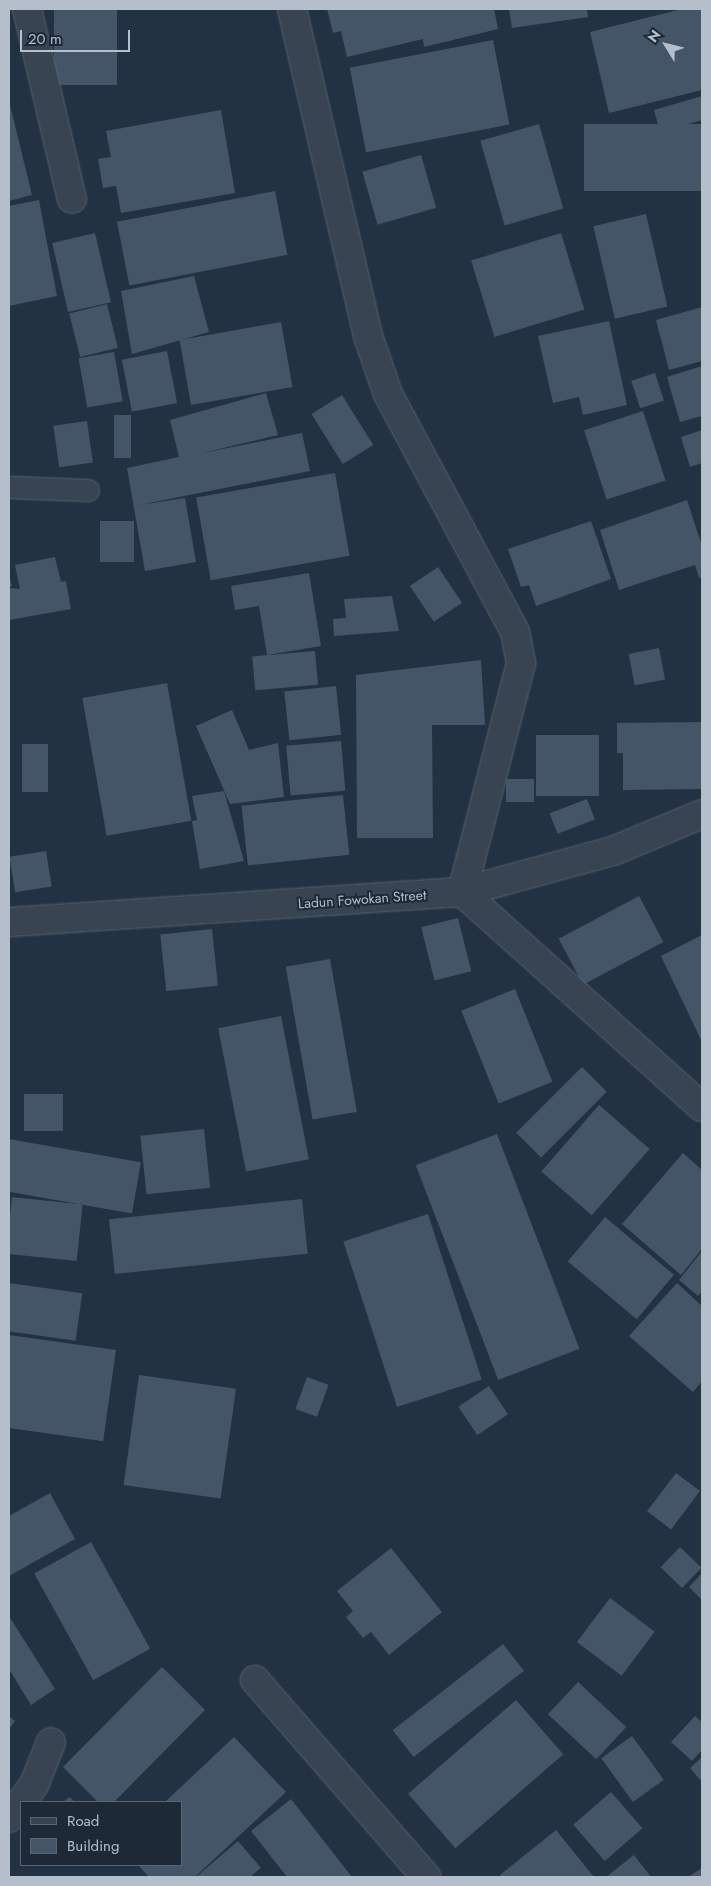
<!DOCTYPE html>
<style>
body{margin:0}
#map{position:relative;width:711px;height:1886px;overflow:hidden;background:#233242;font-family:Jost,sans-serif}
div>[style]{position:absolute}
.building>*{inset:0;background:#445567;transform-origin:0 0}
.roads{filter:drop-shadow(0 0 1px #56626f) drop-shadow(0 0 1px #56626f)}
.lane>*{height:21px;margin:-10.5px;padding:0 10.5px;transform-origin:10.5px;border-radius:10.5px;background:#384452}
.street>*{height:28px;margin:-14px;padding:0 14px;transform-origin:14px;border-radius:14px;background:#384452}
span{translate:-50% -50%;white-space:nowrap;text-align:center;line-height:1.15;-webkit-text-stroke:4px #1d2937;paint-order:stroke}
.street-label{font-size:14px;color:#b5bfcc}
.frame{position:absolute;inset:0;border:10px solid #b5bfcc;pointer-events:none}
.legend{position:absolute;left:20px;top:1801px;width:162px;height:65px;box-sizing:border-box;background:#1d2937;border:1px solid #5a6573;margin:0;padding:6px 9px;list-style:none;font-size:15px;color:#b5bfcc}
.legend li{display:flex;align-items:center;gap:10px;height:25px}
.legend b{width:25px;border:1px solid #5a6573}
.north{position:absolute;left:641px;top:20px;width:50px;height:50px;-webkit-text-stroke:4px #1d2937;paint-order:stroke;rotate:306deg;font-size:14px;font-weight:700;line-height:20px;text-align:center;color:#b5bfcc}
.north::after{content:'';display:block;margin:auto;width:18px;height:22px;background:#b5bfcc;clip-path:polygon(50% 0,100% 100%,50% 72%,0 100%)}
.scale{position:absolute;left:20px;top:30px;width:110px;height:22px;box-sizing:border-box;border:2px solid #b5bfcc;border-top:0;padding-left:6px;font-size:15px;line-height:18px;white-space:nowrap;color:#b5bfcc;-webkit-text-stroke:4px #1d2937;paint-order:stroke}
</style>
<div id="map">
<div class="building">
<div style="left:54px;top:9px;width:63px;height:76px"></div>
<div style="clip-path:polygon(327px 9px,494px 9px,498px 29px,424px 47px,423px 39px,347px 57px,341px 31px,333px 33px)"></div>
<div style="clip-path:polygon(509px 9px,587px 9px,588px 17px,512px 28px)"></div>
<div style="clip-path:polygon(682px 9px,702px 9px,702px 90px,609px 113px,590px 32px)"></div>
<div style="left:493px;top:40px;width:86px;height:146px;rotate:79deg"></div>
<div style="clip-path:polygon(702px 96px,702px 120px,660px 132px,654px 110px)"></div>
<div style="clip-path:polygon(10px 105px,32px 195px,9px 201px,9px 106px)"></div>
<div style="clip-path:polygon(221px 110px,235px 193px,121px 213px,116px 186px,103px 188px,98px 159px,111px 157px,106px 131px)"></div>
<div style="left:539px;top:124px;width:88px;height:61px;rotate:74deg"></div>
<div style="left:702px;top:124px;width:67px;height:118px;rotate:90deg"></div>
<div style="left:421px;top:155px;width:55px;height:61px;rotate:74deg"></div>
<div style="left:275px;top:191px;width:65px;height:161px;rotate:79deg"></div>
<div style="clip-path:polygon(39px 200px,57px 296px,9px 306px,9px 206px)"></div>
<div style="left:646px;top:214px;width:95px;height:54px;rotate:77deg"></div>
<div style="left:95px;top:233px;width:71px;height:44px;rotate:77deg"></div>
<div style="left:561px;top:233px;width:80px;height:94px;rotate:73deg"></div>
<div style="clip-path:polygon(194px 276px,209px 332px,132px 354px,121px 291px)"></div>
<div style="left:107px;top:304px;width:45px;height:39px;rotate:76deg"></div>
<div style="clip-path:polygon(702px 307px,702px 361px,669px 370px,656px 320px)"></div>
<div style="clip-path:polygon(609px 321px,627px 405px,583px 415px,579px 397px,553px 403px,538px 336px)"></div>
<div style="left:281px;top:322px;width:66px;height:103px;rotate:80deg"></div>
<div style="left:167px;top:351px;width:53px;height:46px;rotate:79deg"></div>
<div style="left:114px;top:352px;width:50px;height:36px;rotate:80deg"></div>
<div style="clip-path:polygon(702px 366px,702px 416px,680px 422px,667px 377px)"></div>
<div style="left:655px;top:373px;width:29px;height:25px;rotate:72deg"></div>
<div style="clip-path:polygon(266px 393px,278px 435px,198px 454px,302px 433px,310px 471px,139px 505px,185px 498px,196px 562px,145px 571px,127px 468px,179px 457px,170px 420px)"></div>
<div style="left:342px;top:395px;width:59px;height:36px;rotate:58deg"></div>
<div style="left:643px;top:411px;width:73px;height:62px;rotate:72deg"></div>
<div style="left:114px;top:415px;width:17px;height:43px"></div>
<div style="left:87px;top:421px;width:42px;height:34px;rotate:82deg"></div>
<div style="clip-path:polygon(702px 430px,702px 463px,690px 467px,681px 437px)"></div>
<div style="left:335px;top:473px;width:84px;height:141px;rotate:80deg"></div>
<div style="clip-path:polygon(687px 500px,702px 546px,702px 577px,699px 578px,695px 565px,619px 590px,600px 530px)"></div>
<div style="left:100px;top:521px;width:34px;height:41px"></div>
<div style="clip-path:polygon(591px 521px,611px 579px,536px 606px,529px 585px,521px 587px,508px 549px)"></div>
<div style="clip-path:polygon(55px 557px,61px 582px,66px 581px,71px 609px,9px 620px,9px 588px,20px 589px,15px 565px)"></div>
<div style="left:438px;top:567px;width:43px;height:34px;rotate:56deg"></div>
<div style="clip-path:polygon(309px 573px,321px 646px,267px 655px,259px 606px,235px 610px,231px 586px)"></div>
<div style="clip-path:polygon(9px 575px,12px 586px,9px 587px)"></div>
<div style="clip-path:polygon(392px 596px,399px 631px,334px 636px,333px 619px,346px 618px,344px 599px)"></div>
<div style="left:659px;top:648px;width:32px;height:31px;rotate:79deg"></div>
<div style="left:315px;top:651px;width:34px;height:63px;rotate:85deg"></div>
<div style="clip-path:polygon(481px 660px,485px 725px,432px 725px,433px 838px,357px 838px,356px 675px)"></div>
<div style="left:167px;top:683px;width:140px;height:86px;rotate:80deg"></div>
<div style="left:336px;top:686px;width:49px;height:52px;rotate:84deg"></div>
<div style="clip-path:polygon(232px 710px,249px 750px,278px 743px,284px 797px,230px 804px,196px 726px)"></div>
<div style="clip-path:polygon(702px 722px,702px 789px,623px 790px,623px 753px,617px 753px,617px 723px)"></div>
<div style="left:599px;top:735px;width:61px;height:63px;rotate:90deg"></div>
<div style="left:341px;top:741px;width:50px;height:55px;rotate:85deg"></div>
<div style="left:22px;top:744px;width:26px;height:48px"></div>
<div style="left:534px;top:779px;width:23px;height:28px;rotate:90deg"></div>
<div style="clip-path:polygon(224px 791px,244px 861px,200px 869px,192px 821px,197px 820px,192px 796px)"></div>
<div style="left:343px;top:795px;width:60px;height:102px;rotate:84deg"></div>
<div style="left:587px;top:799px;width:22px;height:40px;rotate:69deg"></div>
<div style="left:46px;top:851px;width:36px;height:37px;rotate:81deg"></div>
<div style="left:639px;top:896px;width:52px;height:91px;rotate:62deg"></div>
<div style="left:458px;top:918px;width:55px;height:38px;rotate:76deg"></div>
<div style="left:212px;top:929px;width:57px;height:52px;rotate:84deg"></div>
<div style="clip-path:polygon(702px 935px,702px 1042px,661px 956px)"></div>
<div style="left:330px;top:959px;width:155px;height:45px;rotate:80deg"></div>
<div style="left:515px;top:989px;width:100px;height:58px;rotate:68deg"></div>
<div style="left:281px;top:1016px;width:146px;height:64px;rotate:79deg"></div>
<div style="left:582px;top:1067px;width:35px;height:93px;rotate:45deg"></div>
<div style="left:24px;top:1094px;width:39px;height:37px"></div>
<div style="left:599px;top:1105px;width:67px;height:88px;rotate:41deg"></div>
<div style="left:204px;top:1129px;width:59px;height:64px;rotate:84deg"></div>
<div style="left:497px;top:1134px;width:230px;height:87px;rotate:69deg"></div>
<div style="left:9px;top:1139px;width:134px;height:52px;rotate:10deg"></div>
<div style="clip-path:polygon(683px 1153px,702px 1170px,702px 1249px,681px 1275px,622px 1224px)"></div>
<div style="left:12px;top:1197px;width:71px;height:57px;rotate:6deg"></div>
<div style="left:302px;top:1199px;width:55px;height:194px;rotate:84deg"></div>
<div style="left:428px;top:1214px;width:174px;height:89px;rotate:72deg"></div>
<div style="left:605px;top:1217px;width:90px;height:58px;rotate:40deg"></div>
<div style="clip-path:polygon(702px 1251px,702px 1291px,698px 1296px,679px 1280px)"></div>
<div style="left:9px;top:1283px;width:74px;height:48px;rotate:8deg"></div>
<div style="clip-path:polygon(677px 1283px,702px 1306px,702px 1381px,693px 1392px,629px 1336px)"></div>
<div style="left:9px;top:1335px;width:108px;height:92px;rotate:8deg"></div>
<div style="left:139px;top:1375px;width:98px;height:111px;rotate:8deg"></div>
<div style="left:307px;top:1377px;width:23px;height:34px;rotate:20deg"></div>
<div style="left:489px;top:1386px;width:34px;height:37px;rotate:56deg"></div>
<div style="left:676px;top:1473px;width:30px;height:48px;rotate:37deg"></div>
<div style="clip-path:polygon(50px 1493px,75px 1539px,9px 1576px,9px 1516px)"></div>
<div style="left:91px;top:1542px;width:122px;height:65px;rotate:61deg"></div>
<div style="left:680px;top:1547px;width:30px;height:28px;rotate:44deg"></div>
<div style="clip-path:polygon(391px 1548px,442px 1612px,389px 1655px,371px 1632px,363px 1638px,346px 1617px,353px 1611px,337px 1591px)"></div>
<div style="clip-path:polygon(702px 1573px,702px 1600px,689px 1587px)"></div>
<div style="left:610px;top:1598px;width:56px;height:55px;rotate:37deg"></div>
<div style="clip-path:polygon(9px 1616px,55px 1689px,31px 1705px,9px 1669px)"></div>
<div style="left:503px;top:1644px;width:34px;height:140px;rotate:52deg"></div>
<div style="clip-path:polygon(162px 1667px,205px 1710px,114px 1802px,98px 1802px,63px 1767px)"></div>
<div style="left:578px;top:1682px;width:66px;height:44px;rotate:43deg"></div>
<div style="left:516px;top:1700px;width:72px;height:143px;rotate:49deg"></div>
<div style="clip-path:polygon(9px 1716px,15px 1721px,9px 1729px)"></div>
<div style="clip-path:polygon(695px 1716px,702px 1722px,702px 1750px,692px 1761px,671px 1742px)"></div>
<div style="left:632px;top:1736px;width:54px;height:38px;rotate:54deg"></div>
<div style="clip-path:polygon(234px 1737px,286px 1792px,195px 1877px,149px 1877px,138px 1865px,181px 1865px,181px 1802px,165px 1802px)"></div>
<div style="clip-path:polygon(702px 1757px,702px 1782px,690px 1768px)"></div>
<div style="left:611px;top:1792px;width:48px;height:50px;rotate:49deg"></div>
<div style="clip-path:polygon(70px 1797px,74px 1802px,63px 1802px)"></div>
<div style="clip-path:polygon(291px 1799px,352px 1877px,287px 1877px,251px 1831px)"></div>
<div style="clip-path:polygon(556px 1830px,594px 1877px,502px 1877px,500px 1875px)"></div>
<div style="clip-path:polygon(238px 1841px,261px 1868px,250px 1877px,196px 1877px)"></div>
<div style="clip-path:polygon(634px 1855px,651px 1877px,606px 1877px)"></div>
<div style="clip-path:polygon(702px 1868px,702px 1877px,688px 1877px)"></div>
</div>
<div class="roads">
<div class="lane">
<div style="left:9px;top:487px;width:79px;rotate:2.2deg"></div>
</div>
<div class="street">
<div style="left:27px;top:9px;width:195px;rotate:76.7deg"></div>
<div style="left:292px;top:9px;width:339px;rotate:76.9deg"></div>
<div style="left:369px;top:339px;width:58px;rotate:70.9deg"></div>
<div style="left:388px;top:394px;width:270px;rotate:61.9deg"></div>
<div style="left:515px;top:632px;width:32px;rotate:79deg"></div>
<div style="left:521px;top:663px;width:236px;rotate:104.4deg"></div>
<div style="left:462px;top:892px;width:322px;rotate:41.9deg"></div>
<div style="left:9px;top:922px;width:454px;rotate:-3.8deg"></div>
<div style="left:462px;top:892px;width:156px;rotate:-15.2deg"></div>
<div style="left:613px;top:851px;width:96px;rotate:-22.6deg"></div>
<div style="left:255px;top:1680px;width:261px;rotate:49deg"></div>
<div style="left:9px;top:1818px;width:41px;rotate:-52.9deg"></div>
<div style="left:34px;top:1785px;width:46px;rotate:-68.4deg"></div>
</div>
</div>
<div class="street-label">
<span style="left:362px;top:899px;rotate:-4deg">Ladun Fowokan Street</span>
</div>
<div class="frame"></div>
<ul class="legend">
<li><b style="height:6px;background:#384452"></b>Road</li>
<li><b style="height:14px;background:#445567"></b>Building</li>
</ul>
<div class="north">N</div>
<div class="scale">20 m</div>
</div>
